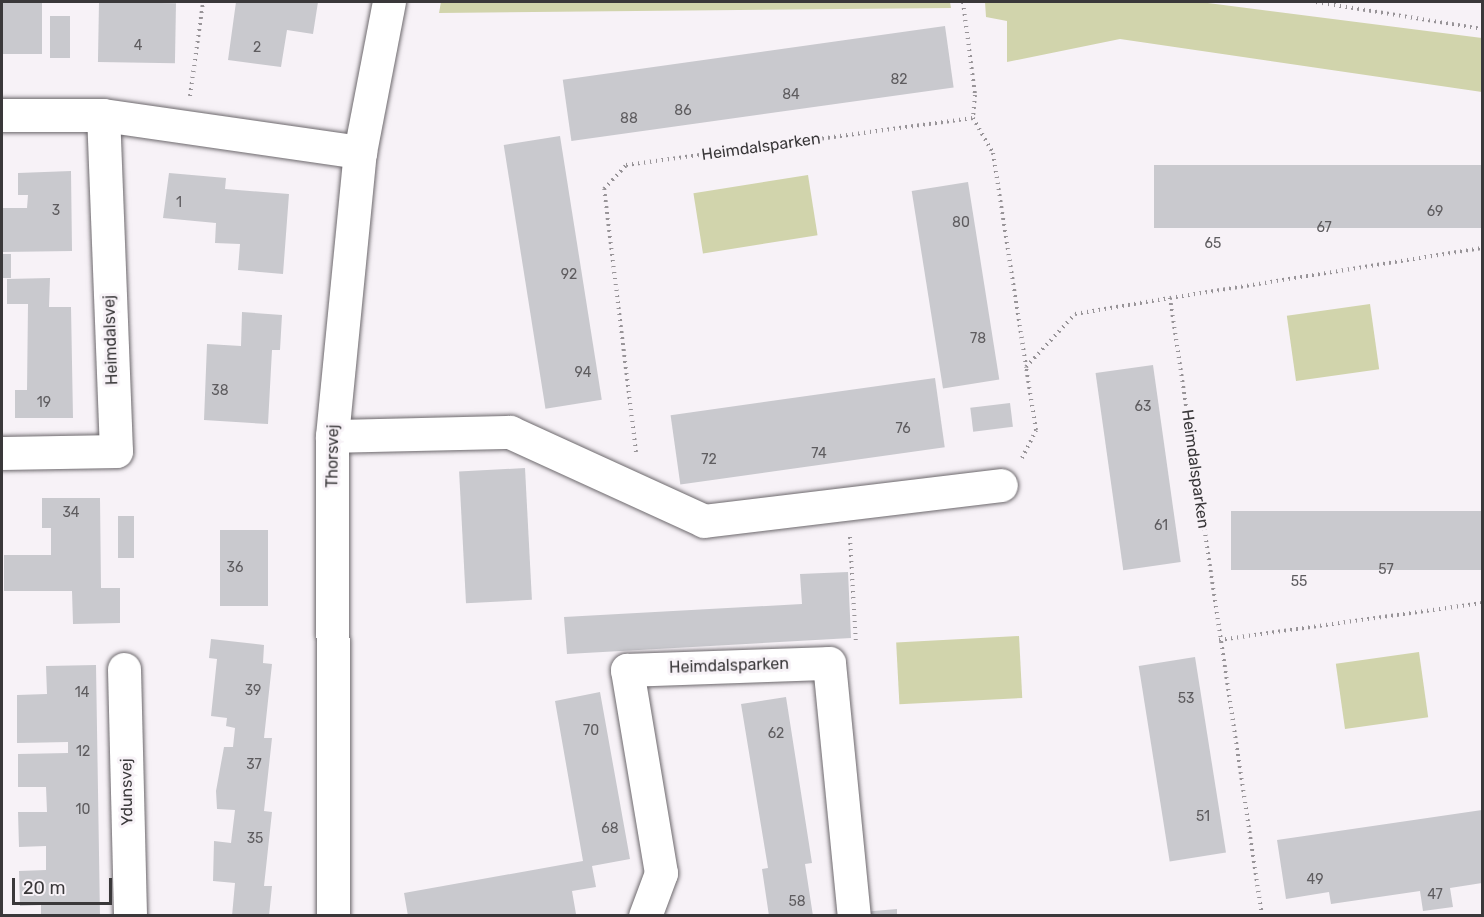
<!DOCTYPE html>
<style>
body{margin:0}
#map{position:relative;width:1484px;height:917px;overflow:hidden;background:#f7f2f7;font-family:Rubik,sans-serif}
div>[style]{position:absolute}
.green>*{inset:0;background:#d1d4ac;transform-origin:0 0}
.building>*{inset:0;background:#c9c9ce;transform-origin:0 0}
.path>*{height:4px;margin-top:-2px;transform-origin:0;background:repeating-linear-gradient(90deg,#989498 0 1.5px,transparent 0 6px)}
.roads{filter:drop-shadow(0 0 2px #6d696d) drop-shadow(0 0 2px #6d696d)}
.street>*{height:33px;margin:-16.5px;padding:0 16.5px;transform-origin:16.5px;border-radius:16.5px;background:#fff}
.secondary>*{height:33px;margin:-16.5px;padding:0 16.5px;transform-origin:16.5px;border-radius:16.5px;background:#fff}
span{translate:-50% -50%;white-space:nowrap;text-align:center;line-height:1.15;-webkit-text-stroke:6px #f7f2f7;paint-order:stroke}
.number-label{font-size:14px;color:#5e5c5f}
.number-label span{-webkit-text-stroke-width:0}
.street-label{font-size:16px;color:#3a383a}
.frame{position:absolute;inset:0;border:3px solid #3a383a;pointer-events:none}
.scale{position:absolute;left:12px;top:878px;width:100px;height:27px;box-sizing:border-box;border:3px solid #3a383a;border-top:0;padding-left:8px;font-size:18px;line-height:21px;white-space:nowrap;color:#3a383a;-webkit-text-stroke:4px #f7f2f7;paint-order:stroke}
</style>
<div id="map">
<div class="green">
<div style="clip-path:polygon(441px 2px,950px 2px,951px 8px,439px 13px)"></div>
<div style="clip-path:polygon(985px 2px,1200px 2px,1482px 38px,1482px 92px,1120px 39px,1007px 62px,1007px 21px,986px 17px)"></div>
<div style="left:808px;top:175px;width:61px;height:116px;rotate:81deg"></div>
<div style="left:1370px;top:304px;width:66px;height:84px;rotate:82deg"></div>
<div style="left:1019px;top:636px;width:62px;height:123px;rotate:87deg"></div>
<div style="left:1419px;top:652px;width:66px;height:84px;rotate:82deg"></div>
</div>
<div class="building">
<div style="left:2px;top:2px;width:40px;height:52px"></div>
<div style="left:99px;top:2px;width:77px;height:60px;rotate:1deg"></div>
<div style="clip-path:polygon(236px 2px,318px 2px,313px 34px,287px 30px,281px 67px,228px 60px)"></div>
<div style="left:70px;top:16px;width:42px;height:20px;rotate:90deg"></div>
<div style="left:945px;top:26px;width:62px;height:386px;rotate:82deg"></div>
<div style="left:560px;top:136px;width:267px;height:57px;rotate:81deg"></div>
<div style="left:1482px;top:165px;width:63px;height:328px;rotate:90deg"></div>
<div style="clip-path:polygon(71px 171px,72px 251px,2px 252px,2px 208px,27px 208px,28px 195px,18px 195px,18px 173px)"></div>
<div style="clip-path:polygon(169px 173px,226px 178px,225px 189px,289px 194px,283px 274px,238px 270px,240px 244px,215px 243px,216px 223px,163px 218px)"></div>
<div style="left:968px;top:182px;width:200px;height:57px;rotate:81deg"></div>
<div style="left:2px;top:254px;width:9px;height:24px"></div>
<div style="clip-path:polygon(50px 278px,49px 307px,71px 307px,73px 418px,15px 418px,15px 390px,27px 390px,28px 304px,7px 304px,7px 279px)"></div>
<div style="clip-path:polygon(242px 312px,282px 315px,280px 350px,272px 350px,268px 424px,204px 420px,207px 344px,241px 346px)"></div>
<div style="left:1153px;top:365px;width:199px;height:58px;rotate:82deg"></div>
<div style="left:935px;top:378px;width:70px;height:267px;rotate:82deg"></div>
<div style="left:1010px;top:403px;width:24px;height:40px;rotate:83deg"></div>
<div style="left:525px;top:468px;width:132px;height:66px;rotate:87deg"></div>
<div style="clip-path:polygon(42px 498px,100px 498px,101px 588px,120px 588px,120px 623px,73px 624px,72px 591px,4px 591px,4px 555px,51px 555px,51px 528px,42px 528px)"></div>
<div style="left:1482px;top:511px;width:59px;height:251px;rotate:90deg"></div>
<div style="left:118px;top:516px;width:16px;height:42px"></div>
<div style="left:268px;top:530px;width:76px;height:48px;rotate:90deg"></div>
<div style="clip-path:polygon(848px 572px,851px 638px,567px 654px,564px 617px,802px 604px,800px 574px)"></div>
<div style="clip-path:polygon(211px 639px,264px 645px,263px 663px,272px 664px,264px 738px,272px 738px,264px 811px,272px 812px,264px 886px,272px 886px,269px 916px,232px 916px,235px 883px,213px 881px,214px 841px,231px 843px,235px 810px,217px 809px,216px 791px,224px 747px,233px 747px,235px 728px,226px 726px,227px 718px,211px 716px,217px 659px,209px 658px)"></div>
<div style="left:1195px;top:657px;width:198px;height:57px;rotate:81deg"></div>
<div style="clip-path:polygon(96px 665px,100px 916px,41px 916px,41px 905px,20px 906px,19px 871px,46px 870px,46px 846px,19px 847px,18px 812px,47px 812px,46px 787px,18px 787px,18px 754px,68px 753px,68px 742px,17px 743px,17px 695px,47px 694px,46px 666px)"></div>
<div style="clip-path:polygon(600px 692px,630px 859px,592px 866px,596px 887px,572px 891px,576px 914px,408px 916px,404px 893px,583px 861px,555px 701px)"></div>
<div style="clip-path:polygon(786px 697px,812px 863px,805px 864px,813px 916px,769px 916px,762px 869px,768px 868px,741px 704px)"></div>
<div style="clip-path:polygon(1482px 810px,1482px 883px,1450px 888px,1453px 907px,1423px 911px,1420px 891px,1331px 904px,1329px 892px,1286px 899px,1277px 840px)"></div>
<div style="clip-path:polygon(897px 909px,897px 916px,862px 916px,862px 912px)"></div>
</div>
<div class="path">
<div style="left:963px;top:2px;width:94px;rotate:82.6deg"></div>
<div style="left:975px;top:95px;width:23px;rotate:95deg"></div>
<div style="left:1316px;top:2px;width:168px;rotate:9.2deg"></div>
<div style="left:190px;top:96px;width:95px;rotate:-82.1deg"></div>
<div style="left:636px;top:452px;width:265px;rotate:-96.9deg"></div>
<div style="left:604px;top:189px;width:33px;rotate:-47deg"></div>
<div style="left:626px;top:165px;width:350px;rotate:-7.7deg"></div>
<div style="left:973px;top:118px;width:40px;rotate:60.3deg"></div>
<div style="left:993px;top:153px;width:217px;rotate:81.2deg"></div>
<div style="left:1022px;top:458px;width:31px;rotate:-63deg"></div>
<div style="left:1036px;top:430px;width:64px;rotate:-99deg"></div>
<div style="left:1026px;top:367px;width:72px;rotate:-47.2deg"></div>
<div style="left:1075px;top:314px;width:96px;rotate:-9.6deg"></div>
<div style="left:850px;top:537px;width:106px;rotate:86.8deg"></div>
<div style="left:1219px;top:640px;width:266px;rotate:-8deg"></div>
<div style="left:1262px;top:916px;width:625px;rotate:-98.47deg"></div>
<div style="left:1170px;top:298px;width:316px;rotate:-9.1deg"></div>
</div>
<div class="roads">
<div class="street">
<div style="left:2px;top:115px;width:101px"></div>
<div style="left:103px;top:115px;width:260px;rotate:8.2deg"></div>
<div style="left:332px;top:436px;width:178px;rotate:-1.3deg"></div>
<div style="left:510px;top:432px;width:213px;rotate:24.6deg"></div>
<div style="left:704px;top:521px;width:299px;rotate:-6.9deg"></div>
<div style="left:2px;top:453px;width:114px;rotate:-1deg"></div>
<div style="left:116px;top:451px;width:336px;rotate:-92.2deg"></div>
<div style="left:124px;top:669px;width:247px;rotate:88.6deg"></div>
<div style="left:645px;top:916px;width:46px;rotate:-69.6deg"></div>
<div style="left:661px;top:873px;width:206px;rotate:-99.5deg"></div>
<div style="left:627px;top:670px;width:202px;rotate:-2deg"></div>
<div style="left:829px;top:663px;width:254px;rotate:84.4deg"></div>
</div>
<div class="secondary">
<div style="left:333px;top:916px;width:480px;rotate:-90.1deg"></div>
<div style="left:332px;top:436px;width:285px;rotate:-84.4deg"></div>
<div style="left:360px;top:152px;width:153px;rotate:-79.1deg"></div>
</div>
</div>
<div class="number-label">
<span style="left:138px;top:46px">4</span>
<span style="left:257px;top:48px">2</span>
<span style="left:899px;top:80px">82</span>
<span style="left:791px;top:95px">84</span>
<span style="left:683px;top:111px">86</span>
<span style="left:629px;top:119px">88</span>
<span style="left:179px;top:203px">1</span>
<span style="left:56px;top:211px">3</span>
<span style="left:1435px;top:212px">69</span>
<span style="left:961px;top:223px">80</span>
<span style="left:1324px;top:228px">67</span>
<span style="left:1213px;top:244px">65</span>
<span style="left:569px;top:275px">92</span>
<span style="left:978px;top:339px">78</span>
<span style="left:583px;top:373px">94</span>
<span style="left:220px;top:391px">38</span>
<span style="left:44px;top:403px">19</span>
<span style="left:1143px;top:407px">63</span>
<span style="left:903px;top:429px">76</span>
<span style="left:819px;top:454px">74</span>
<span style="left:709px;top:460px">72</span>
<span style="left:71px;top:513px">34</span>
<span style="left:1161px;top:526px">61</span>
<span style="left:235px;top:568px">36</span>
<span style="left:1386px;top:570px">57</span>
<span style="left:1299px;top:582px">55</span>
<span style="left:253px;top:691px">39</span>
<span style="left:82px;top:693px">14</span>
<span style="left:1186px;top:699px">53</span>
<span style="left:591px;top:731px">70</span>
<span style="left:776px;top:734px">62</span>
<span style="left:83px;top:752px">12</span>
<span style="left:254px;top:765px">37</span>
<span style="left:83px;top:810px">10</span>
<span style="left:1203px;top:817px">51</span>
<span style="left:610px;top:829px">68</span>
<span style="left:255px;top:839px">35</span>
<span style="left:1315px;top:880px">49</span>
<span style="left:1435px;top:895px">47</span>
<span style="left:797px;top:902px">58</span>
</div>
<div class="street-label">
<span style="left:761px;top:147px;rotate:-8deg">Heimdalsparken</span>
<span style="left:111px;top:340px;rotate:-92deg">Heimdalsvej</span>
<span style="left:333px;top:456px;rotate:-89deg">Thorsvej</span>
<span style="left:1195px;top:469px;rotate:82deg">Heimdalsparken</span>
<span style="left:729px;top:666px;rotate:-2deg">Heimdalsparken</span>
<span style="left:127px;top:792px;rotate:-91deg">Ydunsvej</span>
</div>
<div class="frame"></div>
<div class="scale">20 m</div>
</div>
